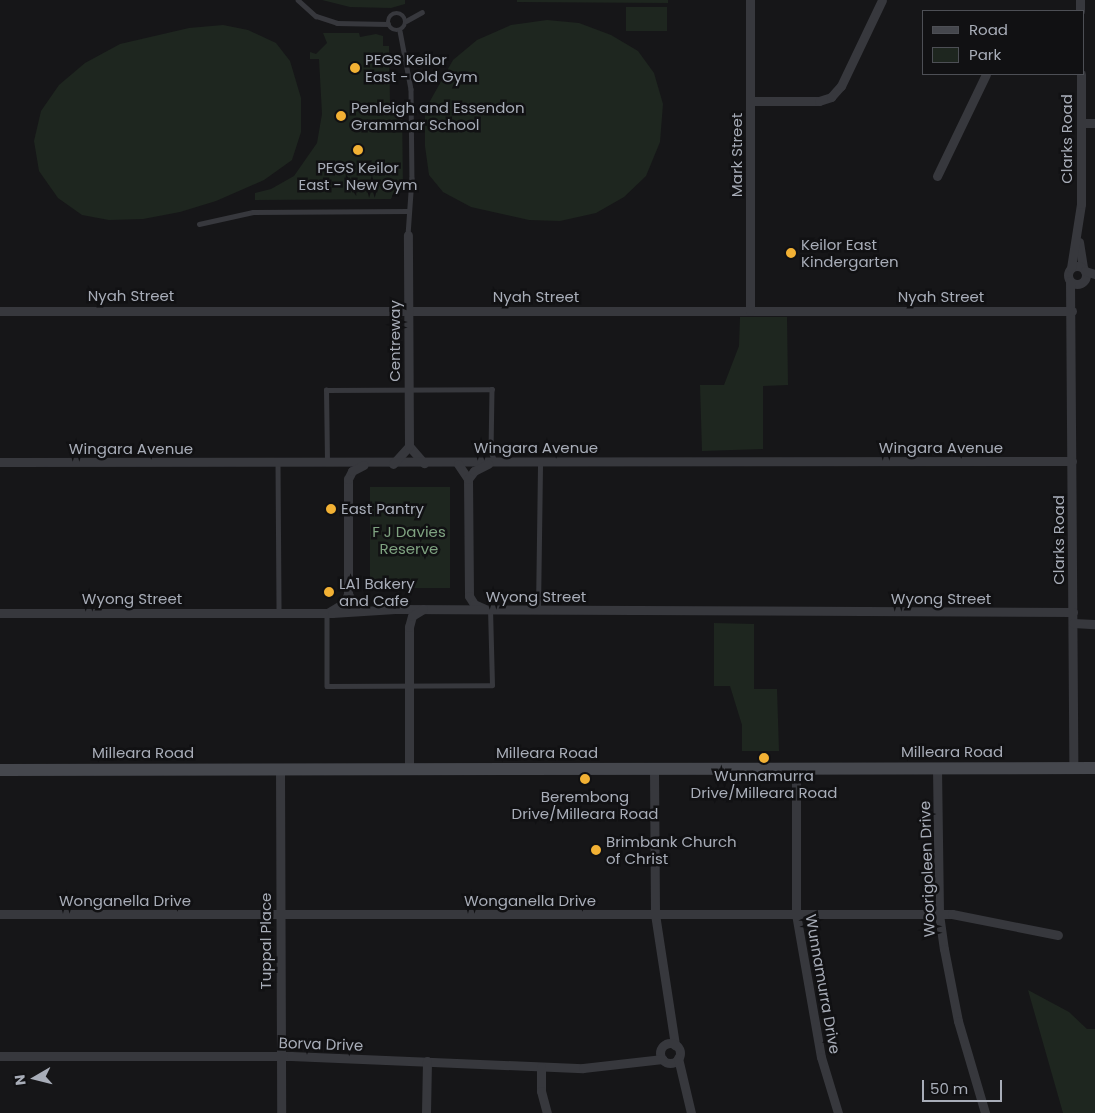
<!DOCTYPE html>
<style>
body{margin:0}
#map{position:relative;width:1095px;height:1113px;overflow:hidden;background:#161618;font-family:Poppins,sans-serif}
div>[style]{position:absolute}
.green>*{inset:0;background:#1e261f;transform-origin:0 0}
.lane>*{height:4.5px;margin:-2.25px;padding:0 2.25px;transform-origin:2.25px;border-radius:2.25px;background:#37383d}
.lane>.ring{margin:-2.25px;padding:0;box-sizing:content-box;background:none;border:4.5px solid #37383d;border-radius:50%}
.street>*{height:9px;margin:-4.5px;padding:0 4.5px;transform-origin:4.5px;border-radius:4.5px;background:#37383d}
.street>.ring{margin:-4.5px;padding:0;box-sizing:content-box;background:none;border:9px solid #37383d;border-radius:50%}
.secondary>*{height:12px;margin:-6px;padding:0 6px;transform-origin:6px;border-radius:6px;background:#45474d}
.dots>*{width:14px;height:14px;translate:-50% -50%;box-sizing:border-box;border:2px solid #111113;border-radius:50%}
span{translate:-50% -50%;white-space:nowrap;text-align:center;line-height:1.15;-webkit-text-stroke:5px #111113;paint-order:stroke}
.poi-label{font-size:15px;color:#a8adb8}
.left{translate:0 -50%;text-align:left}
.street-label{font-size:15px;color:#a8adb8}
.park-label{font-size:15px;color:#7fa381}
.legend{position:absolute;left:922px;top:10px;width:162px;height:65px;box-sizing:border-box;background:#111113;border:1px solid #4d4f55;margin:0;padding:6px 9px;list-style:none;font-size:15px;color:#a8adb8}
.legend li{display:flex;align-items:center;gap:10px;height:25px}
.legend b{width:25px;border:1px solid #4d4f55}
.north{position:absolute;left:10px;top:1053px;width:50px;height:50px;-webkit-text-stroke:4px #111113;paint-order:stroke;rotate:262deg;font-size:14px;font-weight:700;line-height:20px;text-align:center;color:#a8adb8}
.north::after{content:'';display:block;margin:auto;width:18px;height:22px;background:#a8adb8;clip-path:polygon(50% 0,100% 100%,50% 72%,0 100%)}
.scale{position:absolute;left:922px;top:1080px;width:80px;height:22px;box-sizing:border-box;border:2px solid #a8adb8;border-top:0;padding-left:6px;font-size:15px;line-height:18px;white-space:nowrap;color:#a8adb8;-webkit-text-stroke:4px #111113;paint-order:stroke}
</style>
<div id="map">
<div class="green">
<div style="clip-path:polygon(322px 0,405px 0,405px 4px,391px 8px,350px 7px)"></div>
<div style="clip-path:polygon(517px 0,668px 0,668px 3px,517px 2px)"></div>
<div style="left:626px;top:7px;width:41px;height:24px"></div>
<div style="clip-path:polygon(547px 20px,579px 23px,611px 35px,638px 51px,654px 73px,663px 104px,660px 142px,646px 176px,624px 197px,596px 213px,560px 221px,529px 220px,471px 207px,443px 192px,429px 175px,425px 146px,425px 110px,453px 60px,477px 40px,511px 25px)"></div>
<div style="clip-path:polygon(223px 25px,248px 30px,276px 43px,290px 61px,301px 98px,301px 132px,292px 160px,264px 180px,216px 201px,180px 212px,143px 219px,109px 220px,82px 215px,58px 198px,39px 171px,34px 141px,41px 111px,59px 85px,85px 63px,120px 44px,189px 28px)"></div>
<div style="clip-path:polygon(323px 33px,359px 33px,360px 37px,376px 34px,383px 36px,383px 46px,389px 46px,390px 104px,402px 104px,403px 192px,395px 191px,391px 199px,255px 200px,255px 193px,271px 189px,294px 176px,317px 143px,322px 114px,319px 59px,310px 59px,310px 52px,316px 54px,327px 43px)"></div>
<div style="clip-path:polygon(740px 317px,787px 317px,788px 385px,763px 386px,763px 449px,702px 451px,700px 385px,724px 385px,739px 346px)"></div>
<div style="left:370px;top:487px;width:80px;height:101px"></div>
<div style="clip-path:polygon(714px 623px,754px 624px,754px 689px,777px 689px,779px 751px,742px 751px,742px 725px,730px 686px,714px 686px)"></div>
<div style="clip-path:polygon(1028px 990px,1069px 1012px,1087px 1029px,1095px 1029px,1095px 1113px,1063px 1113px)"></div>
</div>
<div class="lane">
<div style="left:298px;top:0;width:24px;rotate:42deg"></div>
<div style="left:316px;top:16px;width:22px;rotate:18deg"></div>
<div style="left:337px;top:23px;width:51px;rotate:1.1deg"></div>
<div class="ring" style="left:388px;top:13px;width:13.5px;height:13.5px"></div>
<div style="left:406px;top:21px;width:18px;rotate:-29deg"></div>
<div style="left:400px;top:31px;width:59px;rotate:79.3deg"></div>
<div style="left:411px;top:89px;width:89px;rotate:89.4deg"></div>
<div style="left:412px;top:178px;width:57px;rotate:94deg"></div>
<div style="left:199px;top:224px;width:55px;rotate:-12.5deg"></div>
<div style="left:253px;top:212px;width:155px;rotate:-0.4deg"></div>
<div style="left:327px;top:461px;width:71px;rotate:-90.8deg"></div>
<div style="left:326px;top:390px;width:166px;rotate:-0.3deg"></div>
<div style="left:492px;top:389px;width:63px;rotate:90.9deg"></div>
<div style="left:491px;top:452px;width:10px;rotate:66deg"></div>
<div style="left:278px;top:462px;width:151px;rotate:89.6deg"></div>
<div style="left:538px;top:610px;width:148px;rotate:-89.2deg"></div>
<div style="left:327px;top:613px;width:73px;rotate:90deg"></div>
<div style="left:327px;top:686px;width:165px;rotate:-0.3deg"></div>
<div style="left:492px;top:685px;width:75px;rotate:-91.5deg"></div>
</div>
<div class="street">
<div style="left:1080px;top:0;width:11px;rotate:90deg"></div>
<div style="left:751px;top:101px;width:68px"></div>
<div style="left:819px;top:101px;width:13px;rotate:-18deg"></div>
<div style="left:831px;top:97px;width:15px;rotate:-48deg"></div>
<div style="left:841px;top:86px;width:95px;rotate:-64.5deg"></div>
<div style="left:1081px;top:123px;width:14px"></div>
<div style="left:937px;top:176px;width:113px;rotate:-64.3deg"></div>
<div style="left:1079px;top:242px;width:26px;rotate:81deg"></div>
<div class="ring" style="left:1068px;top:266px;width:9px;height:9px"></div>
<div style="left:1071px;top:268px;width:65px;rotate:-81.1deg"></div>
<div style="left:1081px;top:204px;width:130px;rotate:-90deg"></div>
<div style="left:1085px;top:271px;width:10px;rotate:17deg"></div>
<div style="left:1070px;top:281px;width:487px;rotate:89.6deg"></div>
<div style="left:0;top:311px;width:1072px"></div>
<div style="left:750px;top:311px;width:311px;rotate:-90deg"></div>
<div style="left:409px;top:446px;width:23px;rotate:49deg"></div>
<div style="left:0;top:462px;width:1072px;rotate:-0.05deg"></div>
<div style="left:393px;top:464px;width:24px;rotate:-48deg"></div>
<div style="left:409px;top:446px;width:211px;rotate:-90.3deg"></div>
<div style="left:458px;top:464px;width:18px;rotate:56deg"></div>
<div style="left:468px;top:479px;width:117px;rotate:89.5deg"></div>
<div style="left:469px;top:596px;width:9px;rotate:58deg"></div>
<div style="left:474px;top:604px;width:10px;rotate:24deg"></div>
<div style="left:468px;top:479px;width:10px;rotate:-53deg"></div>
<div style="left:474px;top:471px;width:16px;rotate:-27deg"></div>
<div style="left:348px;top:594px;width:10px;rotate:61deg"></div>
<div style="left:353px;top:603px;width:13px;rotate:32deg"></div>
<div style="left:329px;top:612px;width:17px;rotate:-31deg"></div>
<div style="left:344px;top:603px;width:10px;rotate:-66deg"></div>
<div style="left:348px;top:594px;width:115px;rotate:-90deg"></div>
<div style="left:348px;top:479px;width:9px;rotate:-63deg"></div>
<div style="left:352px;top:471px;width:13px;rotate:-27deg"></div>
<div style="left:0;top:613px;width:332px"></div>
<div style="left:332px;top:613px;width:63px;rotate:-3.6deg"></div>
<div style="left:395px;top:609px;width:678px;rotate:0.25deg"></div>
<div style="left:1073px;top:623px;width:22px;rotate:3deg"></div>
<div style="left:937px;top:768px;width:146px;rotate:89.2deg"></div>
<div style="left:939px;top:914px;width:35px;rotate:82deg"></div>
<div style="left:944px;top:949px;width:73px;rotate:79deg"></div>
<div style="left:958px;top:1021px;width:96px;rotate:73.6deg"></div>
<div style="left:280px;top:769px;width:344px;rotate:89.8deg"></div>
<div style="left:409px;top:769px;width:142px;rotate:-90deg"></div>
<div style="left:409px;top:627px;width:11px;rotate:-75deg"></div>
<div style="left:412px;top:616px;width:13px;rotate:-32deg"></div>
<div style="left:654px;top:769px;width:145px;rotate:89.6deg"></div>
<div style="left:655px;top:914px;width:133px;rotate:81.3deg"></div>
<div style="left:796px;top:769px;width:145px;rotate:90deg"></div>
<div style="left:796px;top:914px;width:145px;rotate:80.1deg"></div>
<div style="left:821px;top:1057px;width:59px;rotate:73.1deg"></div>
<div style="left:0;top:914px;width:952px"></div>
<div style="left:952px;top:914px;width:108px;rotate:11.2deg"></div>
<div class="ring" style="left:660px;top:1043px;width:11px;height:11px"></div>
<div style="left:0;top:1056px;width:291px"></div>
<div style="left:291px;top:1056px;width:292px;rotate:2.4deg"></div>
<div style="left:583px;top:1068px;width:80px;rotate:-6.5deg"></div>
<div style="left:678px;top:1058px;width:57px;rotate:76.7deg"></div>
<div style="left:541px;top:1067px;width:24px;rotate:90deg"></div>
<div style="left:541px;top:1091px;width:23px;rotate:75deg"></div>
<div style="left:426px;top:1113px;width:52px;rotate:-88.9deg"></div>
</div>
<div class="secondary">
<div style="left:0;top:770px;width:1095px;rotate:-0.1deg"></div>
</div>
<div class="dots">
<div style="left:355px;top:68px;background:#f2b134"></div>
<div style="left:341px;top:116px;background:#f2b134"></div>
<div style="left:358px;top:150px;background:#f2b134"></div>
<div style="left:791px;top:253px;background:#f2b134"></div>
<div style="left:331px;top:509px;background:#f2b134"></div>
<div style="left:329px;top:592px;background:#f2b134"></div>
<div style="left:764px;top:758px;background:#f2b134"></div>
<div style="left:585px;top:779px;background:#f2b134"></div>
<div style="left:596px;top:850px;background:#f2b134"></div>
</div>
<div class="poi-label">
<span class="left" style="left:365px;top:68px">PEGS Keilor<br>East - Old Gym</span>
<span class="left" style="left:351px;top:116px">Penleigh and Essendon<br>Grammar School</span>
<span style="left:358px;top:176px">PEGS Keilor<br>East - New Gym</span>
<span class="left" style="left:801px;top:253px">Keilor East<br>Kindergarten</span>
<span class="left" style="left:341px;top:509px">East Pantry</span>
<span class="left" style="left:339px;top:592px">LA1 Bakery<br>and Cafe</span>
<span style="left:764px;top:784px">Wunnamurra<br>Drive/Milleara Road</span>
<span style="left:585px;top:805px">Berembong<br>Drive/Milleara Road</span>
<span class="left" style="left:606px;top:850px">Brimbank Church<br>of Christ</span>
</div>
<div class="street-label">
<span style="left:1067px;top:139px;rotate:-90deg">Clarks Road</span>
<span style="left:737px;top:155px;rotate:-90deg">Mark Street</span>
<span style="left:131px;top:296px">Nyah Street</span>
<span style="left:536px;top:297px">Nyah Street</span>
<span style="left:941px;top:297px">Nyah Street</span>
<span style="left:395px;top:341px;rotate:-90deg">Centreway</span>
<span style="left:536px;top:448px">Wingara Avenue</span>
<span style="left:941px;top:448px">Wingara Avenue</span>
<span style="left:131px;top:449px">Wingara Avenue</span>
<span style="left:1059px;top:540px;rotate:-90deg">Clarks Road</span>
<span style="left:536px;top:597px">Wyong Street</span>
<span style="left:132px;top:599px">Wyong Street</span>
<span style="left:941px;top:599px">Wyong Street</span>
<span style="left:952px;top:752px">Milleara Road</span>
<span style="left:143px;top:753px">Milleara Road</span>
<span style="left:547px;top:753px">Milleara Road</span>
<span style="left:927px;top:869px;rotate:-92deg">Woorigoleen Drive</span>
<span style="left:125px;top:901px">Wonganella Drive</span>
<span style="left:530px;top:901px">Wonganella Drive</span>
<span style="left:266px;top:941px;rotate:-90deg">Tuppal Place</span>
<span style="left:823px;top:984px;rotate:80deg">Wunnamurra Drive</span>
<span style="left:321px;top:1044px;rotate:2deg">Borva Drive</span>
</div>
<div class="park-label">
<span style="left:409px;top:540px">F J Davies<br>Reserve</span>
</div>
<ul class="legend">
<li><b style="height:6px;background:#45474d"></b>Road</li>
<li><b style="height:14px;background:#1e261f"></b>Park</li>
</ul>
<div class="north">N</div>
<div class="scale">50 m</div>
</div>
